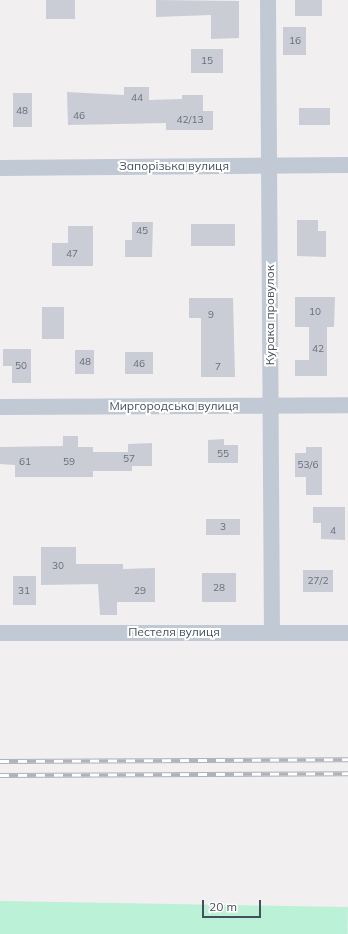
<!DOCTYPE html>
<meta charset="utf-8">
<style>
body{margin:0}
#map{position:relative;width:348px;height:934px;overflow:hidden;background:#f1efef;font-family:Mulish,sans-serif}
div>[style]{position:absolute}
.green>*{inset:0;background:#bbf1d6;transform-origin:0 0}
.building>*{inset:0;background:#cacdd5;transform-origin:0 0}
.street>*{height:16px;margin:-8px;padding:0 8px;transform-origin:8px;border-radius:8px;background:#c1c9d5}
.rail>*{height:4.5px;margin-top:-2.25px;transform-origin:0;background:repeating-linear-gradient(90deg,#fff 0 9px,#b0b3ba 0 18px);box-sizing:border-box;border-block:1px solid #b0b3ba}
span{translate:-50% -50%;white-space:nowrap;text-align:center;line-height:1.15;-webkit-text-stroke:4px #fff;paint-order:stroke}
.number-label{font-size:10px;color:#676f7b}
.number-label span{-webkit-text-stroke-width:0}
.street-label{font-size:12px;color:#46505d}
.scale{position:absolute;left:202px;top:900px;width:59px;height:18px;box-sizing:border-box;border:2px solid #46505d;border-top:0;padding-left:5px;font-size:12px;line-height:14px;white-space:nowrap;color:#46505d;-webkit-text-stroke:3px #fff;paint-order:stroke}
</style>
<div id="map">
<div class="green">
<div style="left:0;top:901px;width:348px;height:33px;rotate:1deg"></div>
</div>
<div class="building">
<div style="left:46px;top:0;width:29px;height:19px"></div>
<div style="clip-path:polygon(156px 0,239px 1px,239px 38px,211px 39px,211px 15px,156px 17px)"></div>
<div style="left:295px;top:0;width:27px;height:16px"></div>
<div style="left:283px;top:27px;width:23px;height:28px"></div>
<div style="left:191px;top:49px;width:32px;height:24px"></div>
<div style="clip-path:polygon(124px 87px,149px 87px,149px 100px,182px 99px,182px 95px,203px 95px,203px 111px,213px 111px,213px 130px,166px 130px,166px 123px,68px 125px,67px 92px,124px 95px)"></div>
<div style="left:32px;top:93px;width:34px;height:19px;rotate:90deg"></div>
<div style="left:330px;top:108px;width:17px;height:31px;rotate:90deg"></div>
<div style="clip-path:polygon(297px 220px,318px 220px,318px 231px,326px 231px,326px 257px,297px 256px)"></div>
<div style="clip-path:polygon(132px 222px,153px 222px,152px 257px,125px 257px,125px 240px,132px 240px)"></div>
<div style="left:191px;top:224px;width:44px;height:22px"></div>
<div style="clip-path:polygon(68px 226px,93px 226px,93px 266px,52px 266px,52px 243px,68px 243px)"></div>
<div style="clip-path:polygon(295px 297px,335px 297px,334px 327px,327px 327px,327px 376px,295px 376px,295px 360px,309px 360px,309px 327px,295px 327px)"></div>
<div style="clip-path:polygon(189px 298px,233px 298px,235px 377px,201px 377px,201px 318px,189px 318px)"></div>
<div style="left:42px;top:307px;width:22px;height:32px"></div>
<div style="clip-path:polygon(3px 349px,31px 349px,31px 383px,12px 383px,12px 366px,3px 366px)"></div>
<div style="left:94px;top:350px;width:24px;height:19px;rotate:90deg"></div>
<div style="left:153px;top:352px;width:22px;height:28px;rotate:90deg"></div>
<div style="clip-path:polygon(63px 436px,78px 436px,78px 447px,93px 447px,93px 452px,128px 452px,128px 444px,152px 443px,152px 466px,132px 466px,132px 471px,93px 471px,93px 477px,15px 477px,15px 465px,0 464px,0 447px,63px 446px)"></div>
<div style="clip-path:polygon(224px 439px,224px 445px,238px 445px,238px 463px,208px 463px,208px 440px)"></div>
<div style="clip-path:polygon(306px 447px,322px 447px,322px 495px,306px 495px,306px 477px,295px 477px,295px 453px,306px 453px)"></div>
<div style="clip-path:polygon(313px 507px,345px 507px,345px 540px,321px 539px,321px 523px,313px 523px)"></div>
<div style="left:206px;top:519px;width:34px;height:16px"></div>
<div style="clip-path:polygon(41px 547px,76px 547px,76px 564px,123px 564px,123px 569px,155px 568px,155px 602px,117px 602px,117px 615px,100px 615px,98px 584px,41px 585px)"></div>
<div style="left:303px;top:570px;width:30px;height:22px"></div>
<div style="left:236px;top:573px;width:29px;height:34px;rotate:90deg"></div>
<div style="left:13px;top:576px;width:23px;height:29px"></div>
</div>
<div class="street">
<div style="left:268px;top:0;width:631px;rotate:89.64deg"></div>
<div style="left:0;top:168px;width:348px;rotate:-0.5deg"></div>
<div style="left:0;top:407px;width:348px;rotate:-0.3deg"></div>
<div style="left:0;top:633px;width:348px"></div>
</div>
<div class="rail">
<div style="left:0;top:761px;width:348px;rotate:-0.3deg"></div>
<div style="left:0;top:775px;width:348px;rotate:-0.3deg"></div>
</div>
<div class="number-label">
<span style="left:295px;top:41px">16</span>
<span style="left:207px;top:61px">15</span>
<span style="left:137px;top:98px">44</span>
<span style="left:22px;top:111px">48</span>
<span style="left:79px;top:116px">46</span>
<span style="left:190px;top:120px">42/13</span>
<span style="left:142px;top:231px">45</span>
<span style="left:72px;top:254px">47</span>
<span style="left:315px;top:312px">10</span>
<span style="left:211px;top:315px">9</span>
<span style="left:318px;top:349px">42</span>
<span style="left:85px;top:362px">48</span>
<span style="left:139px;top:364px">46</span>
<span style="left:21px;top:366px">50</span>
<span style="left:218px;top:367px">7</span>
<span style="left:223px;top:454px">55</span>
<span style="left:129px;top:459px">57</span>
<span style="left:25px;top:462px">61</span>
<span style="left:69px;top:462px">59</span>
<span style="left:308px;top:465px">53/6</span>
<span style="left:223px;top:527px">3</span>
<span style="left:333px;top:531px">4</span>
<span style="left:58px;top:566px">30</span>
<span style="left:318px;top:581px">27/2</span>
<span style="left:219px;top:588px">28</span>
<span style="left:24px;top:591px">31</span>
<span style="left:140px;top:591px">29</span>
</div>
<div class="street-label">
<span style="left:174px;top:166px">Запорізька вулиця</span>
<span style="left:270px;top:315px;rotate:-90deg">Курака провулок</span>
<span style="left:174px;top:406px">Миргородська вулиця</span>
<span style="left:174px;top:632px">Пестеля вулиця</span>
</div>
<div class="scale">20 m</div>
</div>
